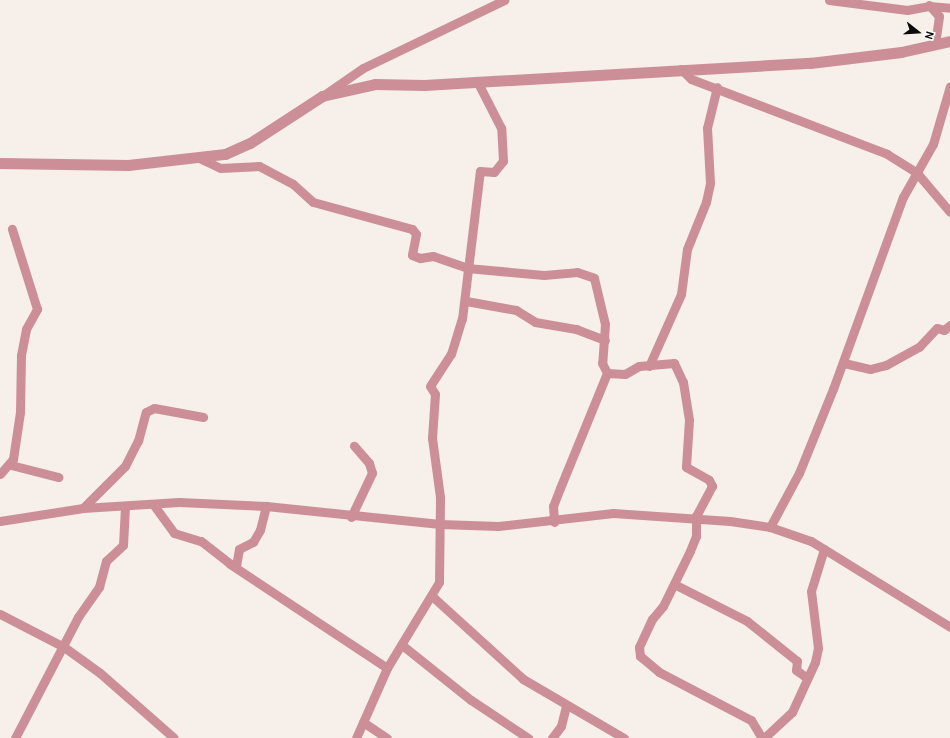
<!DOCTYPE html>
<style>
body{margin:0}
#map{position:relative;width:950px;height:738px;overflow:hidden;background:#f6efea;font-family:Cabin,sans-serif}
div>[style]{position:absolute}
.minor>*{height:9px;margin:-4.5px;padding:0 4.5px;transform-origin:4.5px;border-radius:4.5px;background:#cc8f98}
.tertiary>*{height:11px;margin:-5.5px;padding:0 5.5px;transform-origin:5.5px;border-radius:5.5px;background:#cc8f98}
span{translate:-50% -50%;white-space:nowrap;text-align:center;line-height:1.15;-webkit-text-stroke:4px #fffefd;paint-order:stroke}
.north{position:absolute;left:898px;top:12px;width:40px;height:40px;-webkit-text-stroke:3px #fffefd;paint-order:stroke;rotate:107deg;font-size:11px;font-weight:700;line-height:16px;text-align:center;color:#0d0b0a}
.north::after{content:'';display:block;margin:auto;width:14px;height:18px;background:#0d0b0a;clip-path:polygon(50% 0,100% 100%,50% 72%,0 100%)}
</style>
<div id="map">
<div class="minor">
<div style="left:829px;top:0;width:79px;rotate:7.3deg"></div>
<div style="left:907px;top:10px;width:22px;rotate:-10deg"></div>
<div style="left:929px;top:6px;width:21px;rotate:5deg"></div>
<div style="left:929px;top:5px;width:15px;rotate:48deg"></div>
<div style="left:939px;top:16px;width:29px;rotate:98deg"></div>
<div style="left:681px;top:69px;width:14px;rotate:45deg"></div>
<div style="left:691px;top:79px;width:210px;rotate:20.9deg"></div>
<div style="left:887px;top:154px;width:36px;rotate:32deg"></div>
<div style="left:917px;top:173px;width:51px;rotate:49.8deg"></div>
<div style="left:324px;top:95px;width:47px;rotate:-34.7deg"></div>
<div style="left:363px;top:68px;width:157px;rotate:-25.7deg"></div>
<div style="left:199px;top:158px;width:23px;rotate:25deg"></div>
<div style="left:220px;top:168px;width:39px;rotate:-3deg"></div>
<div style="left:259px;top:166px;width:38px;rotate:28deg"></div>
<div style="left:293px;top:184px;width:27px;rotate:42deg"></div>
<div style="left:313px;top:202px;width:103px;rotate:15.3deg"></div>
<div style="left:412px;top:229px;width:6px;rotate:51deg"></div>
<div style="left:416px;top:234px;width:21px;rotate:101deg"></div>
<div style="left:412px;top:255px;width:9px;rotate:21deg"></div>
<div style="left:420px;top:258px;width:13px;rotate:-9deg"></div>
<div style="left:433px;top:256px;width:36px;rotate:19deg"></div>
<div style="left:467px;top:268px;width:77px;rotate:5.2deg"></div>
<div style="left:544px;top:275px;width:33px;rotate:-5deg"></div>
<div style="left:577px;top:272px;width:18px;rotate:19deg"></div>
<div style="left:594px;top:278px;width:47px;rotate:76.6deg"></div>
<div style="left:605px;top:324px;width:39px;rotate:94deg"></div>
<div style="left:602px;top:363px;width:11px;rotate:63deg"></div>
<div style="left:607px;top:373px;width:124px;rotate:112.2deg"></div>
<div style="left:560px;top:488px;width:19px;rotate:111deg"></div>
<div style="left:553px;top:506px;width:16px;rotate:86deg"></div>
<div style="left:466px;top:301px;width:51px;rotate:10.2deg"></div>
<div style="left:516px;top:310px;width:22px;rotate:32deg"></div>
<div style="left:535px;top:322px;width:42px;rotate:9.7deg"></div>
<div style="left:576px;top:329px;width:31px;rotate:21deg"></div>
<div style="left:844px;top:363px;width:27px;rotate:13deg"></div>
<div style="left:870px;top:369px;width:16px;rotate:-14deg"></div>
<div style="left:886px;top:365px;width:38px;rotate:-29deg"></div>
<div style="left:919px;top:347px;width:26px;rotate:-47deg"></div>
<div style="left:937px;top:328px;width:7px;rotate:16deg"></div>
<div style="left:944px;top:330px;width:8px;rotate:-40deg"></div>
<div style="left:649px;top:366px;width:79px;rotate:-66deg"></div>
<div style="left:681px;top:294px;width:45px;rotate:-82.4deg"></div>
<div style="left:687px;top:249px;width:51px;rotate:-68deg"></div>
<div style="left:706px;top:202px;width:19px;rotate:-78deg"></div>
<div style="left:710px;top:183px;width:55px;rotate:-93.1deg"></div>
<div style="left:707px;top:128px;width:42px;rotate:-76.3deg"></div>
<div style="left:607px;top:373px;width:18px;rotate:3deg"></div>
<div style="left:625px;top:374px;width:16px;rotate:-30deg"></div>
<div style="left:639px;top:366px;width:35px;rotate:-5deg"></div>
<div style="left:674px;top:363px;width:21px;rotate:65deg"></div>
<div style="left:683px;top:382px;width:38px;rotate:81deg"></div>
<div style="left:689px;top:420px;width:47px;rotate:93.7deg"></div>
<div style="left:686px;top:467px;width:26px;rotate:29deg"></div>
<div style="left:709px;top:480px;width:7px;rotate:63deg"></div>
<div style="left:712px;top:486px;width:34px;rotate:118deg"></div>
<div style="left:696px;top:516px;width:20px;rotate:90deg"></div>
<div style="left:696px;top:536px;width:16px;rotate:112deg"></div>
<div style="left:690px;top:551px;width:61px;rotate:116.1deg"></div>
<div style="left:663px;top:606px;width:17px;rotate:130deg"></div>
<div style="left:652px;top:619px;width:31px;rotate:115deg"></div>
<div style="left:639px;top:647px;width:9px;rotate:84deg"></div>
<div style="left:640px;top:656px;width:25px;rotate:40deg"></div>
<div style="left:659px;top:672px;width:104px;rotate:27.6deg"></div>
<div style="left:751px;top:720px;width:21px;rotate:59deg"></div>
<div style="left:11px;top:465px;width:49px;rotate:14.3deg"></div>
<div style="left:0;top:474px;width:20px;rotate:-49deg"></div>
<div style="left:13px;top:459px;width:48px;rotate:-81.5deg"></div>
<div style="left:20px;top:412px;width:57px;rotate:-89deg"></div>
<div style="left:21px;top:355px;width:26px;rotate:-79deg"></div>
<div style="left:26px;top:329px;width:23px;rotate:-61deg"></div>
<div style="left:37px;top:309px;width:84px;rotate:-107.4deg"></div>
<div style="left:153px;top:504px;width:36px;rotate:54deg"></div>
<div style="left:174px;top:533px;width:28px;rotate:17deg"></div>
<div style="left:201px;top:541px;width:37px;rotate:38deg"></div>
<div style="left:230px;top:564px;width:188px;rotate:33.5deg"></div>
<div style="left:83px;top:508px;width:59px;rotate:-45deg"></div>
<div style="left:125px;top:466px;width:28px;rotate:-63deg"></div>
<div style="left:138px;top:441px;width:30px;rotate:-75deg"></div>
<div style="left:146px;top:412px;width:9px;rotate:-27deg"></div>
<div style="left:154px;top:408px;width:50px;rotate:10.4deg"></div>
<div style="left:351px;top:517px;width:49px;rotate:-64.5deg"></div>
<div style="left:372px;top:473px;width:10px;rotate:-107deg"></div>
<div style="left:369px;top:463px;width:23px;rotate:-131deg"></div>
<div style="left:0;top:521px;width:84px;rotate:-8.9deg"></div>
<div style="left:83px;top:508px;width:96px;rotate:-3.6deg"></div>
<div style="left:179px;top:502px;width:87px;rotate:2.6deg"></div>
<div style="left:266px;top:506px;width:175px;rotate:5.9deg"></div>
<div style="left:440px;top:524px;width:58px;rotate:2deg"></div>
<div style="left:498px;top:526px;width:116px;rotate:-6.4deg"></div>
<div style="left:613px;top:513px;width:117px;rotate:3.9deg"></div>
<div style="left:730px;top:521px;width:40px;rotate:8.5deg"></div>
<div style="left:770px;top:527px;width:43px;rotate:18.9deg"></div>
<div style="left:811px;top:541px;width:163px;rotate:31.7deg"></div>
<div style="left:770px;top:527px;width:61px;rotate:-61.8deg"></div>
<div style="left:799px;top:473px;width:91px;rotate:-68deg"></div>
<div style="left:833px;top:389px;width:204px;rotate:-70deg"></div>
<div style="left:903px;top:197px;width:61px;rotate:-60.5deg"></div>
<div style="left:933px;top:144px;width:60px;rotate:-73.7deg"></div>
<div style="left:236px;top:566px;width:17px;rotate:-80deg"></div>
<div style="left:239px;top:549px;width:16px;rotate:-27deg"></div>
<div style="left:253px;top:542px;width:14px;rotate:-60deg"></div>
<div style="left:260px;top:530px;width:25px;rotate:-76deg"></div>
<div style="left:674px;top:584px;width:82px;rotate:26.9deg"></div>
<div style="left:747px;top:621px;width:64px;rotate:38.7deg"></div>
<div style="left:797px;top:661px;width:9px;rotate:96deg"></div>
<div style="left:796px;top:670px;width:14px;rotate:36deg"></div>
<div style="left:433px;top:597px;width:122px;rotate:42.3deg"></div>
<div style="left:523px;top:679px;width:117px;rotate:30.3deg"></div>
<div style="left:0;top:614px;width:72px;rotate:27.3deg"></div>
<div style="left:64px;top:647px;width:44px;rotate:35.8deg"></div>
<div style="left:100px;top:673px;width:98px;rotate:41.3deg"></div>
<div style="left:402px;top:645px;width:88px;rotate:38.6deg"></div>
<div style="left:471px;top:700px;width:69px;rotate:33.7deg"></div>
<div style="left:363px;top:722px;width:29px;rotate:34deg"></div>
<div style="left:15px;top:738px;width:136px;rotate:-62.5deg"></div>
<div style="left:78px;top:617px;width:37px;rotate:-55deg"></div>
<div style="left:99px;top:587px;width:27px;rotate:-75deg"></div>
<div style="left:106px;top:561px;width:23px;rotate:-43deg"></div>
<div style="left:123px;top:545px;width:39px;rotate:-87deg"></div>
<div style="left:356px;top:738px;width:77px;rotate:-66.1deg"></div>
<div style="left:387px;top:668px;width:100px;rotate:-58.8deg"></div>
<div style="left:439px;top:582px;width:85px;rotate:-89.3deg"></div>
<div style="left:440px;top:497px;width:60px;rotate:-97.7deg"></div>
<div style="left:432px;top:438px;width:44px;rotate:-86.1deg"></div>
<div style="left:435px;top:394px;width:9px;rotate:-122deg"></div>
<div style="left:430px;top:386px;width:38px;rotate:-57deg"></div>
<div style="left:451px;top:354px;width:37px;rotate:-73deg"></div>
<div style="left:462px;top:319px;width:149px;rotate:-83.1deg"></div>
<div style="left:480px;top:171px;width:14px;rotate:4deg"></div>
<div style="left:494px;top:172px;width:14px;rotate:-51deg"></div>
<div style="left:503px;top:161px;width:33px;rotate:-93deg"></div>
<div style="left:501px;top:128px;width:53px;rotate:-117.1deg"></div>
<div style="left:552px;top:738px;width:15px;rotate:-53deg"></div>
<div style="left:561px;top:726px;width:21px;rotate:-76deg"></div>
<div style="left:764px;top:738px;width:38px;rotate:-43deg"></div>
<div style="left:792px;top:712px;width:55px;rotate:-65.3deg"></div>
<div style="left:815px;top:662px;width:14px;rotate:-78deg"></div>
<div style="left:818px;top:648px;width:57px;rotate:-97deg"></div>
<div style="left:811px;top:591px;width:44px;rotate:-72.8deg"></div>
</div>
<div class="tertiary">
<div style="left:0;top:163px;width:128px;rotate:0.9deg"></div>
<div style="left:128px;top:165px;width:98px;rotate:-6.5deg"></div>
<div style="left:225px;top:154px;width:27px;rotate:-24deg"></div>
<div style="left:250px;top:143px;width:86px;rotate:-33.1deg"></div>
<div style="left:322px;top:96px;width:54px;rotate:-12.8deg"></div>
<div style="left:375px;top:84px;width:49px;rotate:1.2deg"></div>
<div style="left:424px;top:85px;width:387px;rotate:-3.3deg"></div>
<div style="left:810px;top:63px;width:92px;rotate:-6.9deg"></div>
<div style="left:901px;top:52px;width:50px;rotate:-12.7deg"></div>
</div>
<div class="north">N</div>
</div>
